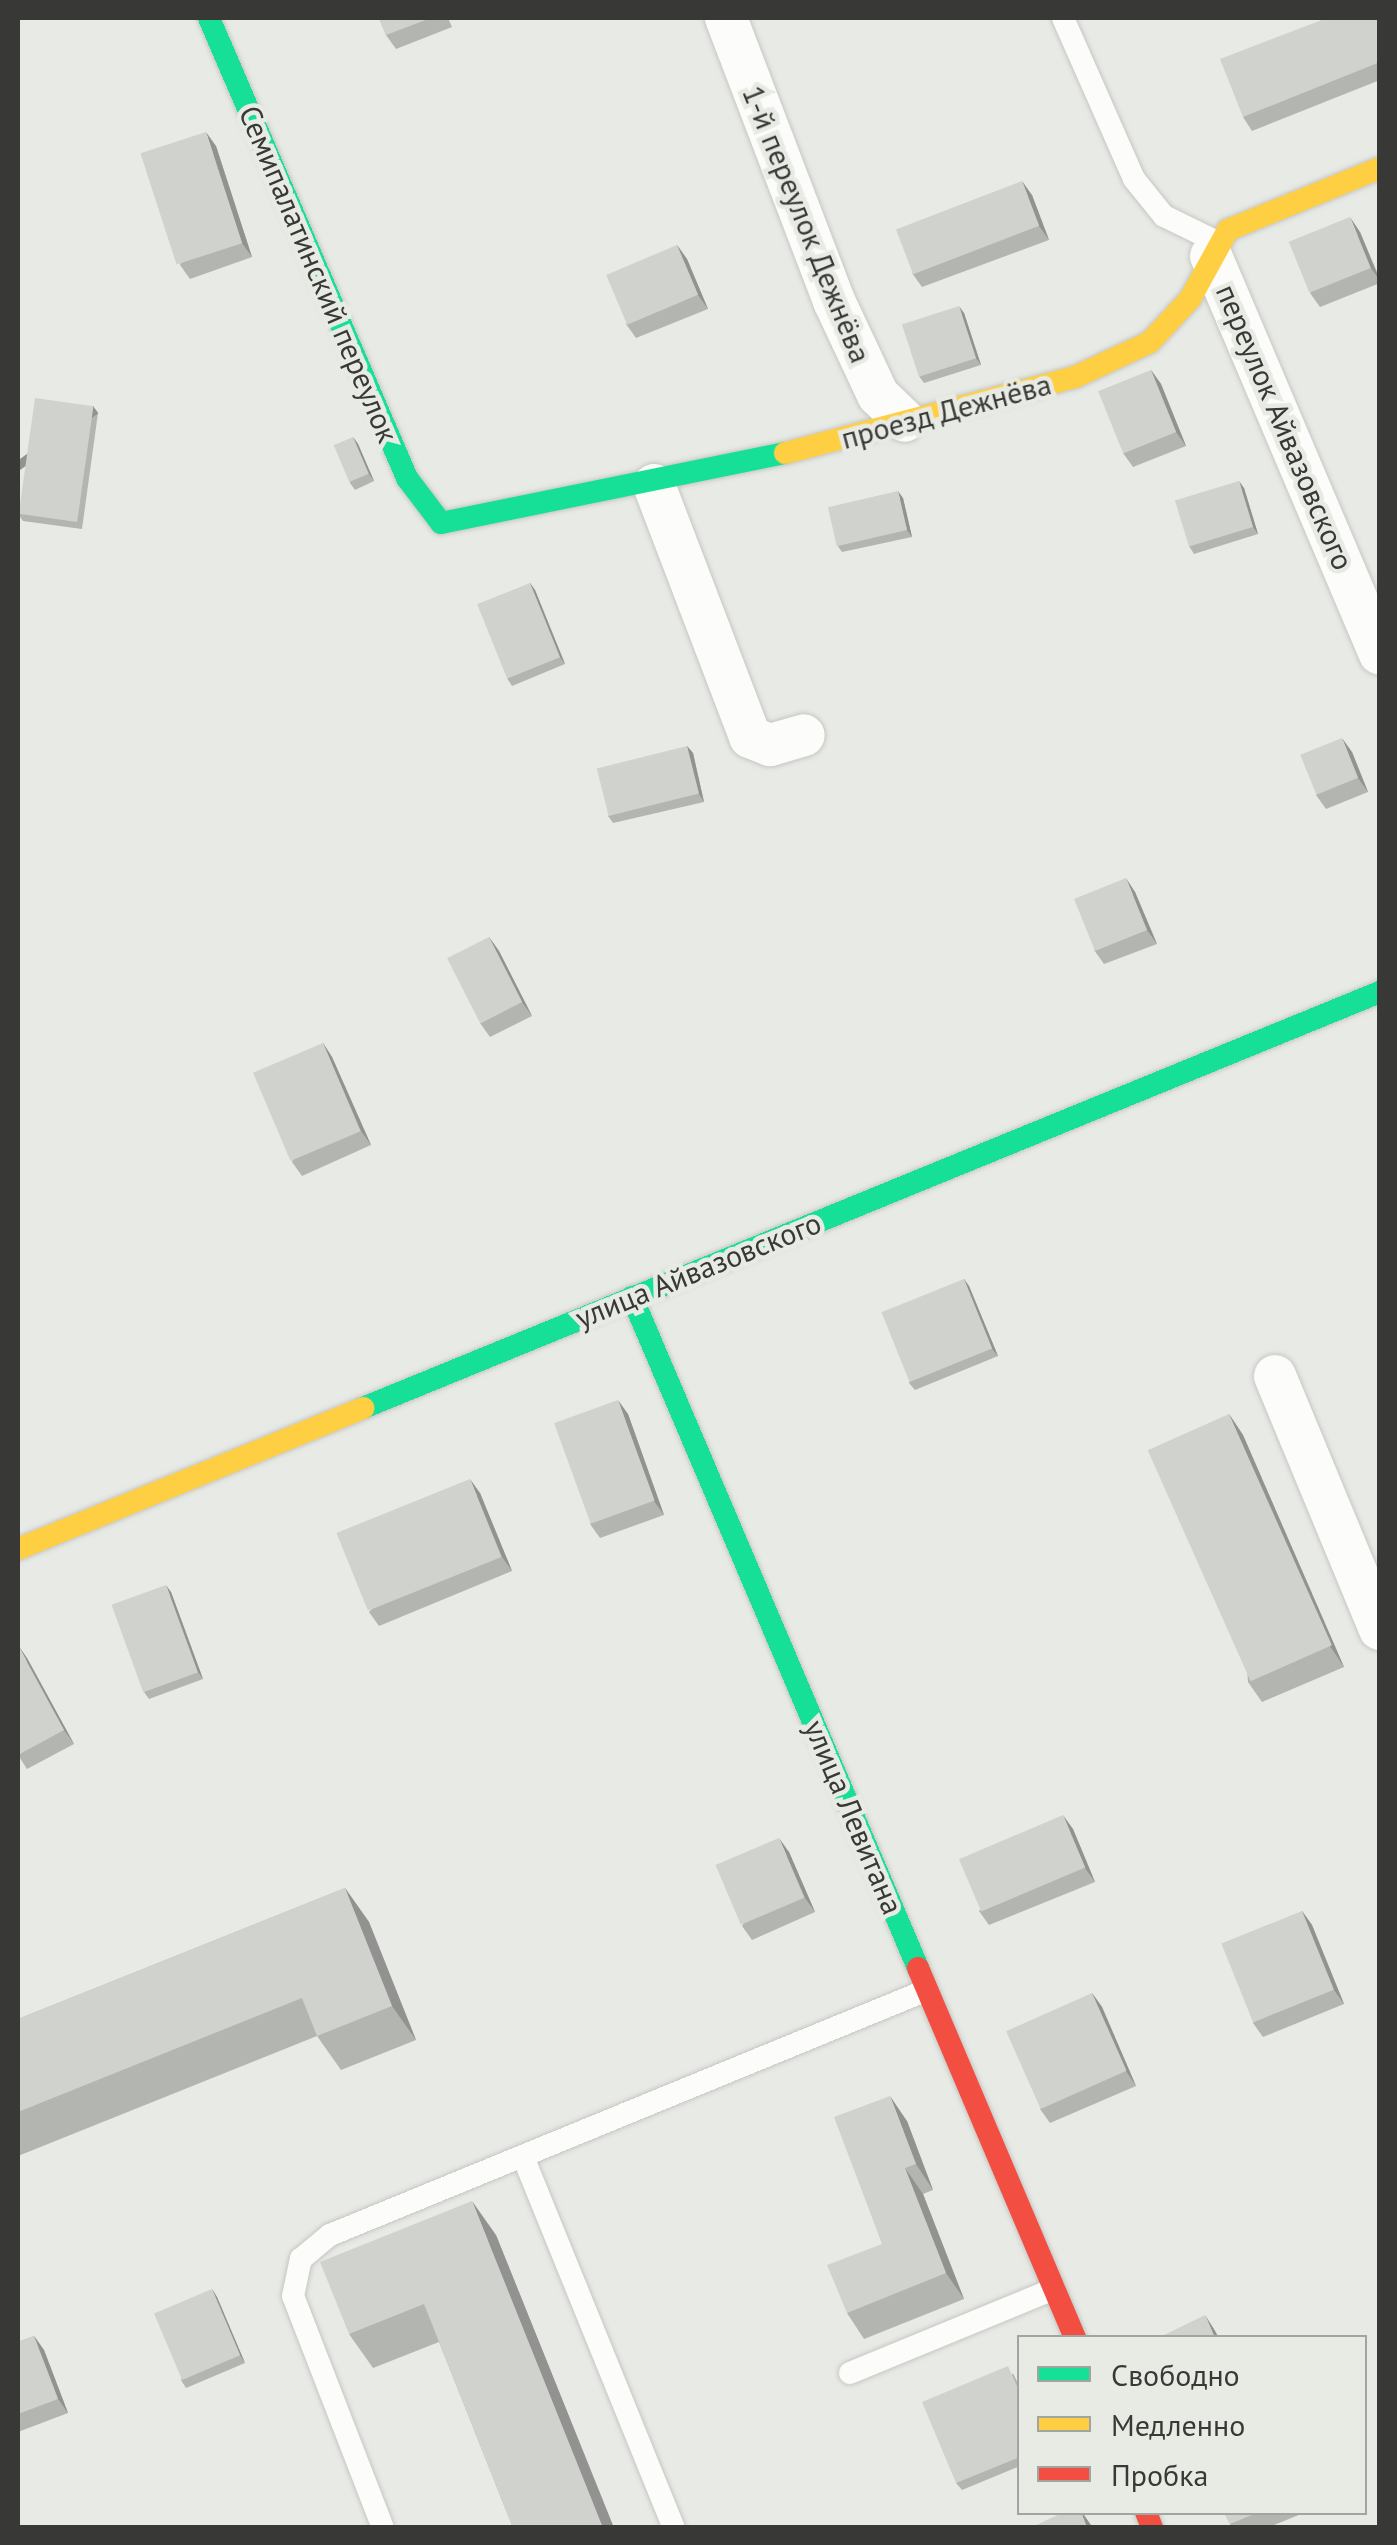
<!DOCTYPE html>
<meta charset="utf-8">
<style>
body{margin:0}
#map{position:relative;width:1397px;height:2545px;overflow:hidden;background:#e8eae5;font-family:"PT Sans",sans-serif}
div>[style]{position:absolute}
.roads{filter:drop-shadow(0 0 2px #c6c7c4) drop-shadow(0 0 2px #c6c7c4)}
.lane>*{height:22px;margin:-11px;padding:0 11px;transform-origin:11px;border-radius:11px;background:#fcfcfb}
.street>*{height:42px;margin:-21px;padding:0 21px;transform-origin:21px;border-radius:21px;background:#fcfcfb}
.fast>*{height:22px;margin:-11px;padding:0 11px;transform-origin:11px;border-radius:11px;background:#16e098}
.slow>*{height:22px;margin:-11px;padding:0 11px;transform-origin:11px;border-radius:11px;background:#ffcf43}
.jam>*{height:22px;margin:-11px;padding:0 11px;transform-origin:11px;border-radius:11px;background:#f24e42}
.wall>*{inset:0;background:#b3b5b1}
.shaded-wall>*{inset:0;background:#929390;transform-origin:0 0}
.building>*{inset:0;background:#d0d2ce;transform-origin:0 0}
span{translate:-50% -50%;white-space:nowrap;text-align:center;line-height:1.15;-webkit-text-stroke:9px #e8ebe4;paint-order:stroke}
.street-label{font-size:30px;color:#383937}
.frame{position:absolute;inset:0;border:20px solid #383937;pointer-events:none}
.legend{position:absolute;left:1017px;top:2335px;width:350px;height:180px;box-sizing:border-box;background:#e8ebe4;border:2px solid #a2a49f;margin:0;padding:12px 18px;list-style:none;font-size:30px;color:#383937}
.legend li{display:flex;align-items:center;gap:20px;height:50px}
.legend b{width:50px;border:2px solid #a2a49f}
</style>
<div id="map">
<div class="roads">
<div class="lane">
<div style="left:1063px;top:18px;width:176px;rotate:66.2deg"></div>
<div style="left:1134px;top:179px;width:48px;rotate:51deg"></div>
<div style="left:1164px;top:216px;width:61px;rotate:26.1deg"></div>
<div style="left:524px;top:2159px;width:398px;rotate:67.9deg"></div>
<div style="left:850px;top:2373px;width:221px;rotate:-22.4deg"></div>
<div style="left:383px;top:2528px;width:249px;rotate:-111.2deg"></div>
<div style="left:293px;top:2296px;width:38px;rotate:-78deg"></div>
<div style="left:301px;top:2259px;width:38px;rotate:-40deg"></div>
<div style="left:330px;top:2235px;width:645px;rotate:-22.31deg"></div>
</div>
<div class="street">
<div style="left:726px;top:18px;width:303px;rotate:69.1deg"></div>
<div style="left:834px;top:301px;width:104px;rotate:64.9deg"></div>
<div style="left:878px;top:395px;width:37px;rotate:44deg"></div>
<div style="left:1211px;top:256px;width:432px;rotate:67deg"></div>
<div style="left:654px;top:485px;width:270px;rotate:69.1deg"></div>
<div style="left:750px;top:737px;width:22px;rotate:22deg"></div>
<div style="left:770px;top:745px;width:35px;rotate:-16deg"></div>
<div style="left:1275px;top:1376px;width:274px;rotate:67.5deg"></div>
</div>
<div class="fast">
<div style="left:209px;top:18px;width:501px;rotate:66.71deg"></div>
<div style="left:407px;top:478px;width:56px;rotate:52.9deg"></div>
<div style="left:441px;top:523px;width:351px;rotate:-11.5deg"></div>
<div style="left:632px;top:1297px;width:729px;rotate:66.91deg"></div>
<div style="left:363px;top:1408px;width:1099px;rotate:-22.25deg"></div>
</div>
<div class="slow">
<div style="left:785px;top:453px;width:300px;rotate:-14.7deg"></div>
<div style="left:1075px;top:377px;width:83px;rotate:-25deg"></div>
<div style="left:1150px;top:342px;width:59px;rotate:-47.1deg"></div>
<div style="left:1190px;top:299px;width:79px;rotate:-61.2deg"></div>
<div style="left:1228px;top:230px;width:164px;rotate:-22.2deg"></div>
<div style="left:18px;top:1549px;width:373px;rotate:-22.2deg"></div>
</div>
<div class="jam">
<div style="left:918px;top:1968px;width:402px;rotate:67deg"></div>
<div style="left:1146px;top:2512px;width:17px;rotate:69deg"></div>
</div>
</div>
<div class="wall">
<div style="clip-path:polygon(379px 18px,448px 18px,452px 27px,396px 49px,386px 35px)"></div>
<div style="clip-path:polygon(1380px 18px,1380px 80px,1252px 131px,1243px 117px)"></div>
<div style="clip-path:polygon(216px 146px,252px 257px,190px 279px,180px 265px)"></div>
<div style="clip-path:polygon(1032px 195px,1049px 240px,922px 287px,912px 273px)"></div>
<div style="clip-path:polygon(1360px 232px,1380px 279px,1380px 283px,1320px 307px,1310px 293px)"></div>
<div style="clip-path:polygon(677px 245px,687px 259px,708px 309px,636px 338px,626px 324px)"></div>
<div style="clip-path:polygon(964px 313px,981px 365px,924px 383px,919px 376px)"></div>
<div style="clip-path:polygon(1151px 370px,1161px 384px,1186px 446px,1133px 467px,1123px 453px)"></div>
<div style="clip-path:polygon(93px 406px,98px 413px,82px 529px,23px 521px,18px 514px)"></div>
<div style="clip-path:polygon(353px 437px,358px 444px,374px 481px,355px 490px,350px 483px)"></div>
<div style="clip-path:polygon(1244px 488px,1258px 534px,1194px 554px,1189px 546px)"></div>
<div style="clip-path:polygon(903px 498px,912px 537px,842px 552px,837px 545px)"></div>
<div style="clip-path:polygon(530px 583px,535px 590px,565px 664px,512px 686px,507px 678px)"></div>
<div style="clip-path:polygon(687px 746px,693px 753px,704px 802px,613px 823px,608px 816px)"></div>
<div style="clip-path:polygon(1352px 752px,1368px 792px,1326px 809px,1316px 795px)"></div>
<div style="clip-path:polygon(1135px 892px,1157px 944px,1104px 964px,1094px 950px)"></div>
<div style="clip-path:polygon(489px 937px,499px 951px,532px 1016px,490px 1037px,480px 1023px)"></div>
<div style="clip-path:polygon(323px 1043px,332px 1057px,371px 1145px,302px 1176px,292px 1162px)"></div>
<div style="clip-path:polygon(964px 1279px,969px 1286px,998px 1356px,915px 1390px,909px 1383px)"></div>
<div style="clip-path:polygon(628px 1414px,664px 1515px,600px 1538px,590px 1524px)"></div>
<div style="clip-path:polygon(1229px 1414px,1243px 1435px,1344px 1667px,1262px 1702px,1248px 1682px)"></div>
<div style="clip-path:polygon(480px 1493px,512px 1571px,379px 1626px,369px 1612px)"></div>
<div style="clip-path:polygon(171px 1592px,203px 1679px,149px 1699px,144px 1692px)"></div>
<div style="clip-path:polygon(27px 1658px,74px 1744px,27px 1769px,18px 1755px)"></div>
<div style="clip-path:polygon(1073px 1829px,1095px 1882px,989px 1925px,979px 1911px)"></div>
<div style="clip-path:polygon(789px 1852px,815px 1912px,752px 1940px,742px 1926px)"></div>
<div style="clip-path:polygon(345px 1888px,369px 1922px,416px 2040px,341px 2070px,317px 2036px,18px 2156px,18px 2019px)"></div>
<div style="clip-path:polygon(1302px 1911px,1312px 1925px,1344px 2004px,1263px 2037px,1253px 2023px)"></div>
<div style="clip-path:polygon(1092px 1993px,1102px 2007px,1136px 2086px,1050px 2123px,1040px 2109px)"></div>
<div style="clip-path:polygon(907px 2121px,933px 2190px,923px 2194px,964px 2299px,864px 2339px,847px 2313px,882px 2244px)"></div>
<div style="clip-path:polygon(496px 2235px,614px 2528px,513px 2528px,439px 2342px,373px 2368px,349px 2334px)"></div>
<div style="clip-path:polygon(212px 2289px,217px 2297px,245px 2363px,186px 2388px,181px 2380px)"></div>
<div style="clip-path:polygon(34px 2336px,44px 2350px,68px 2413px,18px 2432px,18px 2342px)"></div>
<div style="clip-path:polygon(1013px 2373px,1020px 2388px,1020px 2466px,962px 2490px,956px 2483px)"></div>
<div style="clip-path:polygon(1224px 2512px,1301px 2512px,1301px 2514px,1267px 2528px,1232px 2528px)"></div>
</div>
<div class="shaded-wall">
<div style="clip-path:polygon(206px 132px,216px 146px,252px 257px,242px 243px)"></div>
<div style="clip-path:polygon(1022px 181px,1032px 195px,1049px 240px,1039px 226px)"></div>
<div style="clip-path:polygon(1350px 217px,1360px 232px,1380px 281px,1371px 268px)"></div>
<div style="clip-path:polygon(677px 245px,687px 259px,708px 309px,698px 295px)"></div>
<div style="clip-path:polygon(959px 306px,964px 313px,981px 365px,976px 358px)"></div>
<div style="clip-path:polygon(1151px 370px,1161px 384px,1186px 446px,1176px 432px)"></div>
<div style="left:93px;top:406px;width:9px;height:117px;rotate:54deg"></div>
<div style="clip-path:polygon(353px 437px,358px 444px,374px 481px,369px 474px)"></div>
<div style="clip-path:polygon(1239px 481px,1244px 488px,1258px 534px,1253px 527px)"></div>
<div style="clip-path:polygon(898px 491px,903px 498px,912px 537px,907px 530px)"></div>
<div style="clip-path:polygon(530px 583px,535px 590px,565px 664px,560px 657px)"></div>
<div style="clip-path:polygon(1342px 738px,1352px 752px,1368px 792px,1358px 778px)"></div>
<div style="clip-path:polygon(687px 746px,693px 753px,704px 802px,699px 794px)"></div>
<div style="clip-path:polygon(1126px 878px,1135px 892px,1157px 944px,1147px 930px)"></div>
<div style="clip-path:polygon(489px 937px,499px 951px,532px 1016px,522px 1002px)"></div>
<div style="clip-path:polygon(323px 1043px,332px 1057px,371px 1145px,361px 1131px)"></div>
<div style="clip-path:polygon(964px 1279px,969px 1286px,998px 1356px,992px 1349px)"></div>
<div style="clip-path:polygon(618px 1400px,628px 1414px,664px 1515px,654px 1501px)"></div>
<div style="clip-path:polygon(1229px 1414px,1243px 1435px,1344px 1667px,1330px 1646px)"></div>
<div style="clip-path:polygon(470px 1479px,480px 1493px,512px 1571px,502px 1557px)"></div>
<div style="clip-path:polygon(166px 1585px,171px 1592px,203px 1679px,198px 1672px)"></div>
<div style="clip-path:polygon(18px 1645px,27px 1658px,74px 1744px,64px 1730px)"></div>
<div style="clip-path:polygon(1063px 1815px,1073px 1829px,1095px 1882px,1085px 1868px)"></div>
<div style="clip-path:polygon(779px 1838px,789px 1852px,815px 1912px,805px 1898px)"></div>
<div style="clip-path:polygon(345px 1888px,369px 1922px,416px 2040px,392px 2006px)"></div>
<div style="clip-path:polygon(1302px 1911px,1312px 1925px,1344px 2004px,1334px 1990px)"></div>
<div style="clip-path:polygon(1092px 1993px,1102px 2007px,1136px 2086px,1126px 2071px)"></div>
<div style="clip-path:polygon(890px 2096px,907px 2121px,933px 2190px,916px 2164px)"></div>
<div style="clip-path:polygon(905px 2168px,923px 2194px,964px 2299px,946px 2273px)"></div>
<div style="clip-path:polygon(472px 2201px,496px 2235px,614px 2528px,603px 2528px)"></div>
<div style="clip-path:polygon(212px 2289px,217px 2297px,245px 2363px,240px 2355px)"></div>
<div style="clip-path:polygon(1205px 2315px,1214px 2329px,1219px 2338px,1215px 2338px)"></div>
<div style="clip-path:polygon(34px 2336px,44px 2350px,68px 2413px,58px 2399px)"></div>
<div style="clip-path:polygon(1081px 2512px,1082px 2512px,1093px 2528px,1087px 2528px)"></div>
</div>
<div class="building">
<div style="clip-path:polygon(379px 18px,431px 18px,386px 35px)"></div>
<div style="clip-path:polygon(1327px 18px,1380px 18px,1380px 62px,1243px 117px,1220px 59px)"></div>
<div style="left:206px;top:132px;width:117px;height:69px;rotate:72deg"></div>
<div style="left:1022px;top:181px;width:48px;height:135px;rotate:69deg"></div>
<div style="left:1350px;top:217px;width:55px;height:66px;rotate:68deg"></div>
<div style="left:677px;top:245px;width:54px;height:77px;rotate:67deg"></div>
<div style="left:959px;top:306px;width:55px;height:60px;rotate:72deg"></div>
<div style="left:1151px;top:370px;width:67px;height:57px;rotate:68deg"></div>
<div style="left:35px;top:398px;width:59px;height:117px;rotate:8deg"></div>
<div style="left:353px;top:437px;width:40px;height:21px;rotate:67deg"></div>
<div style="left:1239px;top:481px;width:48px;height:67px;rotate:73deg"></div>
<div style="left:898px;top:491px;width:40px;height:72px;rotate:77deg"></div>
<div style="left:530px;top:583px;width:80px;height:57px;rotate:68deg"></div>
<div style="left:1342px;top:738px;width:43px;height:45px;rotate:68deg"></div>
<div style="left:687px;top:746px;width:49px;height:93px;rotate:76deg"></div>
<div style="left:1126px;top:878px;width:56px;height:56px;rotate:68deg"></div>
<div style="left:489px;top:937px;width:73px;height:47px;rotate:63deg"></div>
<div style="left:323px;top:1043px;width:96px;height:76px;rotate:67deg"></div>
<div style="left:964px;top:1279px;width:75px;height:89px;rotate:68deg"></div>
<div style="left:618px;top:1400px;width:107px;height:68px;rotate:70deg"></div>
<div style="left:1229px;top:1414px;width:253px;height:89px;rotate:66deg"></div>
<div style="left:470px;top:1479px;width:84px;height:144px;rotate:68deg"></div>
<div style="left:166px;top:1585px;width:93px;height:58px;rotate:70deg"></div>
<div style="clip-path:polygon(18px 1646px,64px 1730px,18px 1755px)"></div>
<div style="left:1063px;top:1815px;width:57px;height:113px;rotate:67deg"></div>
<div style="left:779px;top:1838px;width:65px;height:69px;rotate:67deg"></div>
<div style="clip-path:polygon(345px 1888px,392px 2006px,317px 2036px,302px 1998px,18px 2112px,18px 2019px)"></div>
<div style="left:1302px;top:1911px;width:85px;height:87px;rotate:68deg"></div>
<div style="left:1092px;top:1993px;width:85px;height:94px;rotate:66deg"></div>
<div style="clip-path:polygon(890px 2096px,916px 2164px,905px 2168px,946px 2273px,847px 2313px,827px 2265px,882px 2244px,834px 2117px)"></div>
<div style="clip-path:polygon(472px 2201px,603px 2528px,513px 2528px,424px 2304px,349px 2334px,320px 2262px)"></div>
<div style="left:212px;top:2289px;width:72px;height:63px;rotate:67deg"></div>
<div style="clip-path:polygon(1205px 2315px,1215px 2338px,1158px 2338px)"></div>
<div style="clip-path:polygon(34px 2336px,58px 2399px,18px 2414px,18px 2342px)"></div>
<div style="clip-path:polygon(1008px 2366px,1020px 2393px,1020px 2457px,956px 2483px,922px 2402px)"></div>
<div style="clip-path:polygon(1064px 2512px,1081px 2512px,1087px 2528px,1030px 2528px)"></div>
<div style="clip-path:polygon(1224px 2512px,1259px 2512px,1230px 2524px)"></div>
</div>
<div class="street-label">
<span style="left:807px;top:224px;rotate:68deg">1-й переулок Дежнёва</span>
<span style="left:319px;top:274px;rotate:67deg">Семипалатинский переулок</span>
<span style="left:946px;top:411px;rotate:-15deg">проезд Дежнёва</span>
<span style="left:1285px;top:427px;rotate:67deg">переулок Айвазовского</span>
<span style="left:698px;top:1270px;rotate:-22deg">улица Айвазовского</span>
<span style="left:854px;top:1817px;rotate:67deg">улица Левитана</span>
</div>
<div class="frame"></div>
<ul class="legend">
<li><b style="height:12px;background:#16e098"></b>Свободно</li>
<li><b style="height:12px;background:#ffcf43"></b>Медленно</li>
<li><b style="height:12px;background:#f24e42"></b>Пробка</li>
</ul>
</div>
